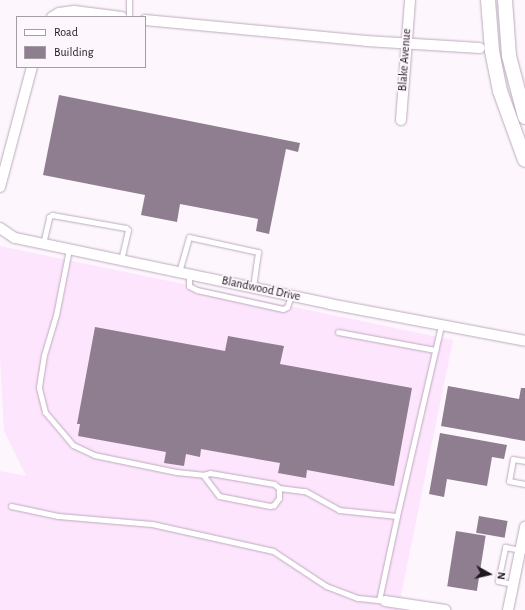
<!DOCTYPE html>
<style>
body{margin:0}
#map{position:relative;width:525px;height:610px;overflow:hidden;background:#fdf6fd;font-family:"Alegreya Sans",sans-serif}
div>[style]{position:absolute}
.built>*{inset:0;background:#fee5fe}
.building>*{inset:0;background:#8f7e8f;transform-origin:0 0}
.roads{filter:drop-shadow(0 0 1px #bcabbc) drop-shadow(0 0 1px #bcabbc)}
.lane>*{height:5px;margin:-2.5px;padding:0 2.5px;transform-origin:2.5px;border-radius:2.5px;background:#fff}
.street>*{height:10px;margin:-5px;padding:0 5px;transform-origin:5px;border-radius:5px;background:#fff}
.secondary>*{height:14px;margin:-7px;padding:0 7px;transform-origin:7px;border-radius:7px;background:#fff}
span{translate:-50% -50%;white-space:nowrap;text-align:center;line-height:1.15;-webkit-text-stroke:3.5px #fdf6fd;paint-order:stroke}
.street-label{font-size:12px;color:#1f191f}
.legend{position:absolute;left:16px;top:16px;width:130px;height:52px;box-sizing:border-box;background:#fdf6fd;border:1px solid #a49ea4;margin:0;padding:5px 7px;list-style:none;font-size:12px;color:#1f191f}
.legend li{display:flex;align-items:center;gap:8px;height:20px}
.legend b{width:20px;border:1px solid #a49ea4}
.north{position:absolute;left:469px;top:554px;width:40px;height:40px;-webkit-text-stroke:3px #fdf6fd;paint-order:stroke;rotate:98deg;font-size:11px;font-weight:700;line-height:16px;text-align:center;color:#1f191f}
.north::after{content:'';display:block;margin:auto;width:14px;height:18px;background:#1f191f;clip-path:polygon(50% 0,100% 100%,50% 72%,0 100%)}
</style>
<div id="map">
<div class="built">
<div style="clip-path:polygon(0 246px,453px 340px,398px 610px,0 610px,0 471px,26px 476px,4px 431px,0 357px)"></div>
</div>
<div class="building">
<div style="clip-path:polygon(59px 95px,300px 143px,298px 152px,286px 149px,269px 234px,256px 231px,258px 219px,180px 204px,177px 222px,141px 215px,145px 195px,43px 175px)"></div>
<div style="clip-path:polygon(95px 327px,225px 351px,228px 336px,284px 346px,280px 364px,412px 388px,394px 486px,307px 470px,306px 478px,278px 473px,280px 463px,201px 449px,200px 457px,186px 454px,184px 466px,164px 463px,166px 452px,78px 436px,80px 424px,77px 424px)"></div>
<div style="clip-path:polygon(448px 386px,519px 399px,521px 388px,525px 388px,525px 441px,441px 426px)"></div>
<div style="clip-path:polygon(440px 433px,507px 445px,504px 459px,492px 457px,487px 486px,447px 479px,444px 497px,429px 494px)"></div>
<div style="left:479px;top:516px;width:29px;height:17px;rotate:10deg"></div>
<div style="left:456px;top:531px;width:30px;height:56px;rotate:9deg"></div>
</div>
<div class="roads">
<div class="lane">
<div style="left:129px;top:17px;width:17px;rotate:-90deg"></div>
<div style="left:43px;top:244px;width:28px;rotate:-77deg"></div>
<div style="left:49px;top:217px;width:4px;rotate:-34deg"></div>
<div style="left:52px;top:215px;width:75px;rotate:10deg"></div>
<div style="left:126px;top:228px;width:3px;rotate:45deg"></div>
<div style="left:128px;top:230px;width:31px;rotate:103deg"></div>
<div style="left:69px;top:249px;width:67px;rotate:101.1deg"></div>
<div style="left:56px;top:315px;width:42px;rotate:106.7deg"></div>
<div style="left:44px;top:355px;width:33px;rotate:99deg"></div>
<div style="left:39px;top:388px;width:25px;rotate:76deg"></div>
<div style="left:45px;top:412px;width:43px;rotate:49.7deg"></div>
<div style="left:73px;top:445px;width:23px;rotate:25deg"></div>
<div style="left:94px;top:455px;width:84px;rotate:11.7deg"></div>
<div style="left:176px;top:472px;width:27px;rotate:6deg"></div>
<div style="left:203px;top:475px;width:7px;rotate:-16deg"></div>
<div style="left:210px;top:473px;width:65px;rotate:9.8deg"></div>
<div style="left:274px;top:484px;width:6px;rotate:39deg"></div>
<div style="left:279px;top:488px;width:10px;rotate:90deg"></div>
<div style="left:279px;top:498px;width:9px;rotate:126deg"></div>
<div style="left:274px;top:505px;width:4px;rotate:166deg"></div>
<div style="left:270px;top:506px;width:52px;rotate:-168.9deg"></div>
<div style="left:219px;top:496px;width:26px;rotate:-127deg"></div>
<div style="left:179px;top:272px;width:36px;rotate:-74deg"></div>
<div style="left:189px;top:237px;width:71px;rotate:12.3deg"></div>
<div style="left:258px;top:252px;width:36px;rotate:98deg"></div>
<div style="left:189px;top:274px;width:12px;rotate:90deg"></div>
<div style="left:189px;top:286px;width:9px;rotate:27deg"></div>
<div style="left:197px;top:290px;width:88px;rotate:12.5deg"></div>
<div style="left:283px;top:309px;width:4px;rotate:-27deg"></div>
<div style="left:287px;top:307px;width:12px;rotate:-70deg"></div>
<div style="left:338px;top:332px;width:99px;rotate:10.5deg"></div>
<div style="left:525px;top:461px;width:12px;rotate:-171deg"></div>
<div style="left:513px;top:459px;width:22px;rotate:100deg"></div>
<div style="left:509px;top:481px;width:16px;rotate:11deg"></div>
<div style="left:279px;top:488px;width:26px;rotate:7deg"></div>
<div style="left:305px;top:491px;width:39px;rotate:29deg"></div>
<div style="left:339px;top:510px;width:58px;rotate:5.9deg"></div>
<div style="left:397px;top:516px;width:196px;rotate:-77deg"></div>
<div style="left:11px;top:506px;width:48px;rotate:12deg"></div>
<div style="left:58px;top:516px;width:94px;rotate:4.9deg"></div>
<div style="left:152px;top:524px;width:124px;rotate:12.6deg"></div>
<div style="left:273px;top:551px;width:64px;rotate:33.4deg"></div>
<div style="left:326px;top:586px;width:34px;rotate:21deg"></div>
<div style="left:358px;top:598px;width:27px;rotate:6deg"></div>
<div style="left:513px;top:584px;width:15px;rotate:-169deg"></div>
<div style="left:498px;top:581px;width:35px;rotate:-78deg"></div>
<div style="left:505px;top:547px;width:15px;rotate:11deg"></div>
<div style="left:379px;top:600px;width:86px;rotate:-77.9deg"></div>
</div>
<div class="street">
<div style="left:52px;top:17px;width:8px;rotate:-30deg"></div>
<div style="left:59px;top:13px;width:15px;rotate:-8deg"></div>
<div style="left:74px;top:11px;width:48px;rotate:7.1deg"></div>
<div style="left:145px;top:20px;width:222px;rotate:5.4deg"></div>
<div style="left:366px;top:41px;width:114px;rotate:3.5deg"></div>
<div style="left:401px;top:120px;width:120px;rotate:-85.7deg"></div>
<div style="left:0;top:187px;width:124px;rotate:-75.1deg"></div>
<div style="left:0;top:228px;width:18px;rotate:34deg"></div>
<div style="left:15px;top:238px;width:322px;rotate:11.8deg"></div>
<div style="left:330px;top:304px;width:198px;rotate:10.7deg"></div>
<div style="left:385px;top:601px;width:61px;rotate:8.5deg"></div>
<div style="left:508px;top:610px;width:85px;rotate:-78.4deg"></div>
</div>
<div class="secondary">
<div style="left:488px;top:0;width:51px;rotate:85.5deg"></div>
<div style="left:492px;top:51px;width:41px;rotate:78.7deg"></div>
<div style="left:500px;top:91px;width:73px;rotate:70.1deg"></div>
<div style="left:505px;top:0;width:56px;rotate:85.9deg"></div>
<div style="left:509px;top:56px;width:63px;rotate:75.3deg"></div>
</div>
</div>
<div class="street-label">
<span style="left:405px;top:60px;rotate:-86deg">Blake Avenue</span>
<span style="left:261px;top:289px;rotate:12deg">Blandwood Drive</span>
</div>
<ul class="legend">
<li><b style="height:5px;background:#fff"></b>Road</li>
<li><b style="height:11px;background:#8f7e8f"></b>Building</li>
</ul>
<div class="north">N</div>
</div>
